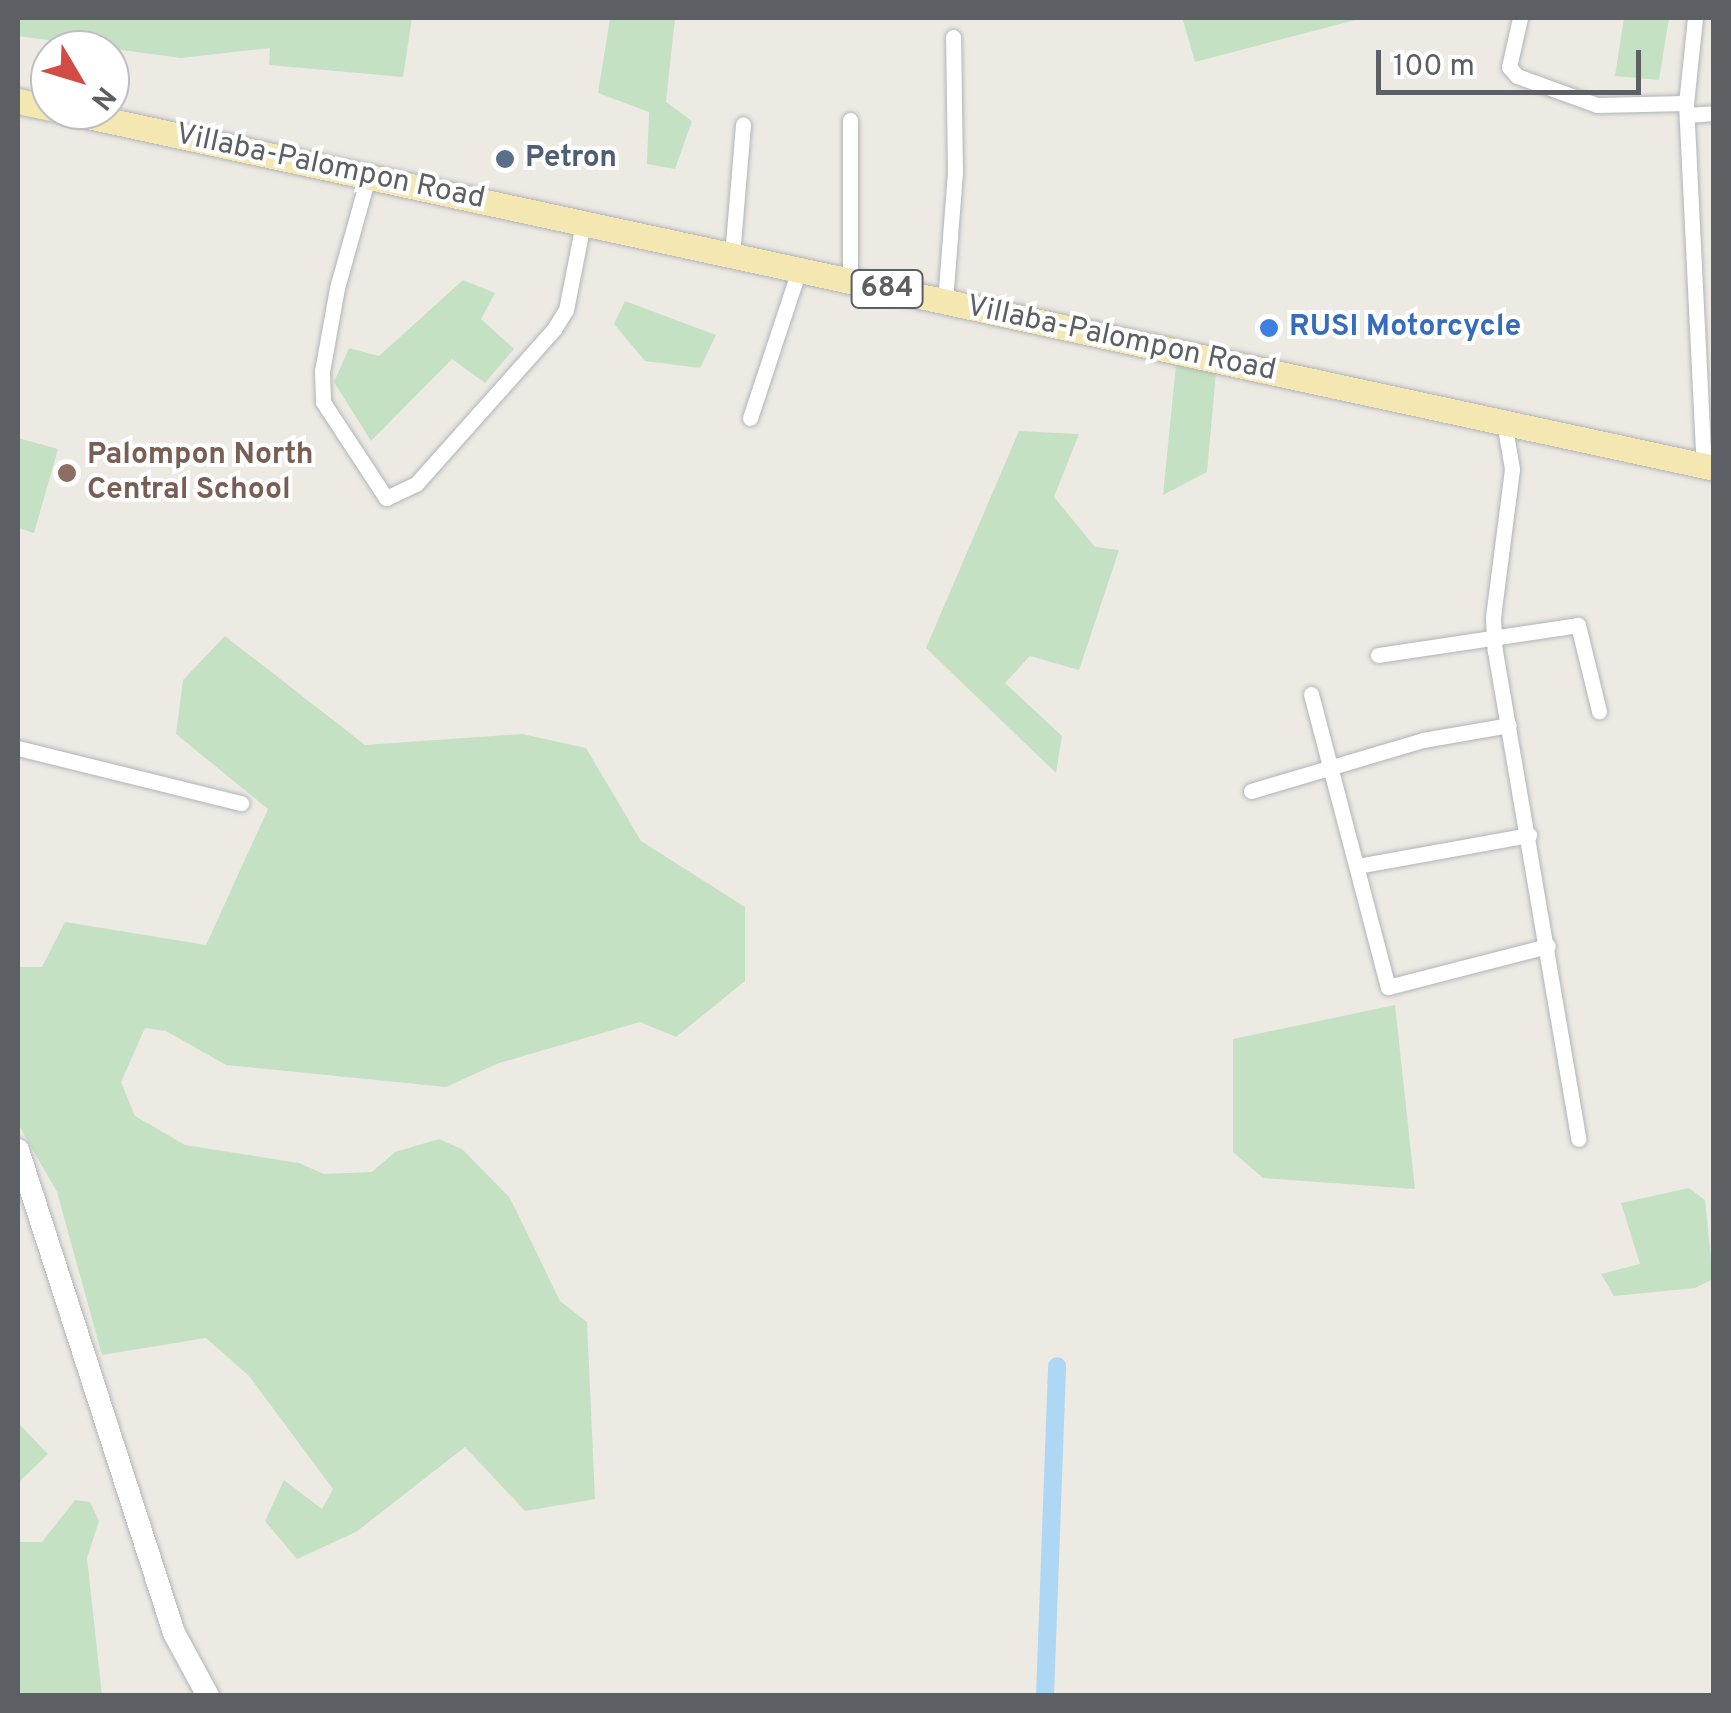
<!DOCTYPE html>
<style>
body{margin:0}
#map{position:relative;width:1731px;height:1713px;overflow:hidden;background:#edeae4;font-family:Overpass,sans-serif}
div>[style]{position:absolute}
.green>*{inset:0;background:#c5e1c4}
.canal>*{height:18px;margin:-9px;padding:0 9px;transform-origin:9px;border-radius:9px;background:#add7f3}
.roads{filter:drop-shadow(0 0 2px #b1b4b7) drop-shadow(0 0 2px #b1b4b7)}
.minor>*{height:15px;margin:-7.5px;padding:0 7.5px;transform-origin:7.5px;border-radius:7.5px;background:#fff}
.secondary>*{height:22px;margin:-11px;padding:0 11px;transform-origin:11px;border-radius:11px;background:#fff}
.primary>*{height:25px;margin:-12.5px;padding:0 12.5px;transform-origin:12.5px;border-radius:12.5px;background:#f4e7b2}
.dots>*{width:28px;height:28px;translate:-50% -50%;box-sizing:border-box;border:5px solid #fff;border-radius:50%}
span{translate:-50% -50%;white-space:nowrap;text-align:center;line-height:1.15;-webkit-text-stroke:8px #fff;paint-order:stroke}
.shield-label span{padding:2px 8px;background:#fff;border:2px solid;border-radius:8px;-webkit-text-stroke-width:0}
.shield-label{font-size:28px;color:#5c5f63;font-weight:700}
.service-label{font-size:30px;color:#4e5e75;font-weight:700}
.left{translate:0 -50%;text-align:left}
.street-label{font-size:30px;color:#5c5f63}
.shop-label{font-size:30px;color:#366cbe;font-weight:700}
.education-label{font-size:30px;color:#785e54;font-weight:700}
.frame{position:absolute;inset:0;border:20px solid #5c5f63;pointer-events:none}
.north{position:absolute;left:30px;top:30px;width:100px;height:100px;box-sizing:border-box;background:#fff;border:2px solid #bebfc1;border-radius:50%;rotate:128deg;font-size:28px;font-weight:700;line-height:40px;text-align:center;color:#5c5f63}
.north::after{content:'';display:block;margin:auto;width:35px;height:45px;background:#d24b45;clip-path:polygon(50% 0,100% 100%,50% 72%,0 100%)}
.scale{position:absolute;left:1376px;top:50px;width:265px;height:45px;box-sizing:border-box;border:5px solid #5c5f63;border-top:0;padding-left:12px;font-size:30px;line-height:35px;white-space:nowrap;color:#5c5f63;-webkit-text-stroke:8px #fff;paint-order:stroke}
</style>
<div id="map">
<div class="green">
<div style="clip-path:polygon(18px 18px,412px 18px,403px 77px,269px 65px,270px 48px,181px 58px,18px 36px)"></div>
<div style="clip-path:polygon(610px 18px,675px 18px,666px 102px,692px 121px,675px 169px,647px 164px,649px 112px,598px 93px)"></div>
<div style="clip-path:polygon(1363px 18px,1195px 62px,1183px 20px,1189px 18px)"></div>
<div style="clip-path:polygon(1624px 18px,1669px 18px,1659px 80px,1615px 76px)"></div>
<div style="clip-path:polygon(463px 280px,495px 293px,481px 319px,514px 349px,485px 383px,452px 359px,371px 441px,334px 382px,349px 348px,379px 356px)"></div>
<div style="clip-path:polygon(625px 301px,716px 335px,700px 368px,645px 361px,614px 324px)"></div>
<div style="clip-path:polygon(1176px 365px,1216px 373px,1207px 472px,1163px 495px)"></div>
<div style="clip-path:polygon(1019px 431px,1079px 434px,1054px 497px,1095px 547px,1119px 550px,1079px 670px,1030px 656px,1005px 683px,1062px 736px,1056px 773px,926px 648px)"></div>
<div style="clip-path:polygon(18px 438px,58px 449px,34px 533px,18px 528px)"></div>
<div style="clip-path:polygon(225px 636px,365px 745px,522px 734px,586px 748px,641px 841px,745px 907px,745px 981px,676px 1037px,640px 1022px,499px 1063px,446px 1087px,226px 1065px,166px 1031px,145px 1028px,121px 1082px,135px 1116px,185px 1145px,299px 1163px,324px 1174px,372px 1172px,395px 1152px,439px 1139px,462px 1149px,510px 1198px,560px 1301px,587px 1322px,595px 1499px,525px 1511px,465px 1447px,356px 1532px,297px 1559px,265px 1521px,284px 1480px,322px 1509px,333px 1489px,249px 1376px,206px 1338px,102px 1355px,57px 1192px,18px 1124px,18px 967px,42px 967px,65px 922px,206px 945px,268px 809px,176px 734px,183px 680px)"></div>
<div style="clip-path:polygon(1395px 1005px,1415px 1189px,1263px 1178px,1233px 1152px,1233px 1039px)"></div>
<div style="clip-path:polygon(1689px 1188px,1705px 1200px,1713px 1279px,1695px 1288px,1614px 1296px,1601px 1274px,1640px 1264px,1621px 1203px)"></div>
<div style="clip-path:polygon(18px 1423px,48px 1454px,18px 1483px)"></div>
<div style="clip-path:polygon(75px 1500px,90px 1502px,99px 1521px,87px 1558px,102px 1695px,18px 1695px,18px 1542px,42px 1542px)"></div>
</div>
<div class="canal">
<div style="left:1045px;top:1696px;width:330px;rotate:-87.9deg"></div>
</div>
<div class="roads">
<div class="minor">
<div style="left:1520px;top:18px;width:50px;rotate:102.7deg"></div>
<div style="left:1509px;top:67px;width:12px;rotate:48deg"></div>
<div style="left:1517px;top:76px;width:85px;rotate:19.9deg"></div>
<div style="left:1597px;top:105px;width:89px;rotate:-1.3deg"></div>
<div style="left:1695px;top:18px;width:85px;rotate:96deg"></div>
<div style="left:1686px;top:103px;width:363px;rotate:87.2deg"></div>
<div style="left:1687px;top:115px;width:27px;rotate:-4deg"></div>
<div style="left:850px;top:120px;width:161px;rotate:90deg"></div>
<div style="left:368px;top:177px;width:115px;rotate:105.6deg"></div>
<div style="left:337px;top:288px;width:84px;rotate:100.2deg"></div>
<div style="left:322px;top:371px;width:31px;rotate:88deg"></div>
<div style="left:323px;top:402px;width:115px;rotate:56.7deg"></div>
<div style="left:386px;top:498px;width:33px;rotate:-25deg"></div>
<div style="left:416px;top:484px;width:208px;rotate:-48.3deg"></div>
<div style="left:554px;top:329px;width:22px;rotate:-58deg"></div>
<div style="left:566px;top:310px;width:89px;rotate:-78.9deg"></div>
<div style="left:732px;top:256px;width:132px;rotate:-85.2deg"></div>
<div style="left:945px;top:302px;width:129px;rotate:-85.6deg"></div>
<div style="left:955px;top:173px;width:136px;rotate:-90.8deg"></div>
<div style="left:750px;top:418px;width:156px;rotate:-71.7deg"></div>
<div style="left:1504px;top:422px;width:48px;rotate:80.3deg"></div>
<div style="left:1512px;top:469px;width:150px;rotate:97.3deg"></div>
<div style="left:1493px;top:618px;width:33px;rotate:87deg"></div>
<div style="left:1495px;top:651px;width:495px;rotate:80.3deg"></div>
<div style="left:1378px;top:655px;width:202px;rotate:-8.5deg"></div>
<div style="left:1578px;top:625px;width:89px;rotate:76.3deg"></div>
<div style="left:1311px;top:694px;width:303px;rotate:75.3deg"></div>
<div style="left:1388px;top:987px;width:165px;rotate:-14.4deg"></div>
<div style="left:18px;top:748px;width:230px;rotate:13.9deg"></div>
<div style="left:1251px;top:791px;width:179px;rotate:-16.5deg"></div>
<div style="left:1423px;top:740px;width:87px;rotate:-9.9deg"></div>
<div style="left:1357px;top:866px;width:175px;rotate:-10.2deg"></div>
</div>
<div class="secondary">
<div style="left:18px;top:1150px;width:508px;rotate:72.1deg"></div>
<div style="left:174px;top:1633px;width:72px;rotate:61.6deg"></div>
</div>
<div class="primary">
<div style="left:18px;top:101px;width:33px;rotate:12deg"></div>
<div style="left:60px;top:110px;width:1692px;rotate:12.21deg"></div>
</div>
</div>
<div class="dots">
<div style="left:505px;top:159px;background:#5c6f8a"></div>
<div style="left:1269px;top:328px;background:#3f7fe0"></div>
<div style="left:67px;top:473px;background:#8d6e63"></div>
</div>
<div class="shield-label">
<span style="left:887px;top:289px">684</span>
</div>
<div class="service-label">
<span class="left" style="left:525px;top:159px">Petron</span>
</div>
<div class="street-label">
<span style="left:330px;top:168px;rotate:12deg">Villaba-Palompon Road</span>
<span style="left:1121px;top:340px;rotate:12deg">Villaba-Palompon Road</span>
</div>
<div class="shop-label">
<span class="left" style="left:1289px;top:328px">RUSI Motorcycle</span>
</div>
<div class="education-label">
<span class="left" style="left:87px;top:473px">Palompon North<br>Central School</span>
</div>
<div class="frame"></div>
<div class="north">N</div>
<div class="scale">100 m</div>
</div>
